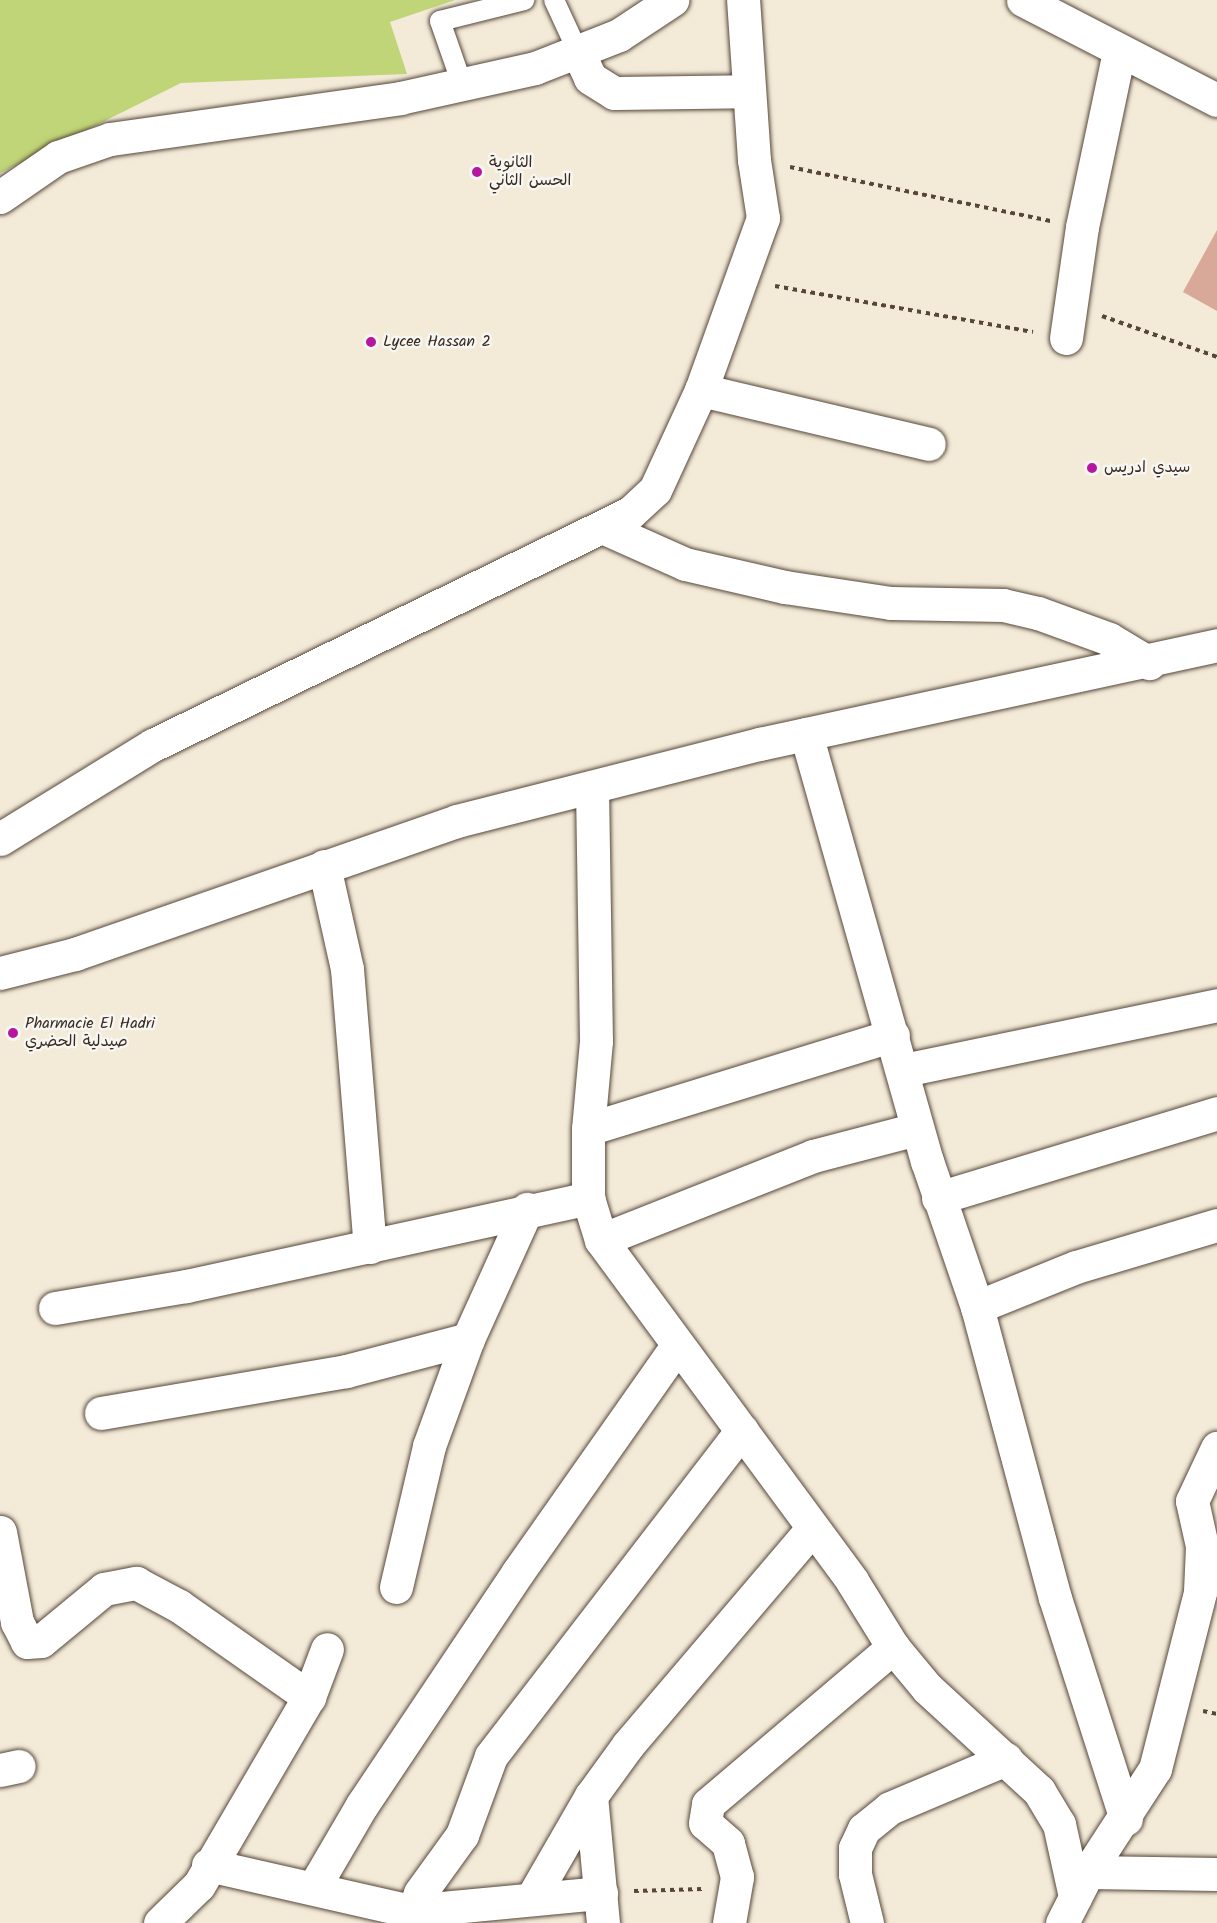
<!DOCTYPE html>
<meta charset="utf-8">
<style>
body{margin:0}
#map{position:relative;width:1217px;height:1923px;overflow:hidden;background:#f3ead8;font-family:Kalam,"Playpen Sans Arabic",sans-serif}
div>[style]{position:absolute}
.green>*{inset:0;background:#c0d478}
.building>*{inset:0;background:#d8a999}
.path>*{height:4px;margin-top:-2px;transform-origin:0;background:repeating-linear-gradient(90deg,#57473a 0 4.5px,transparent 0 9px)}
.roads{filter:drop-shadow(0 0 2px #57473a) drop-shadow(0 0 2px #57473a)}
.service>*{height:20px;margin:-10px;padding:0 10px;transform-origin:10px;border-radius:10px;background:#fff}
.minor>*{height:33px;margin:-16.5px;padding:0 16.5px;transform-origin:16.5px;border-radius:16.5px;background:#fff}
.tertiary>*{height:33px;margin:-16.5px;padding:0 16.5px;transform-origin:16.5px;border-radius:16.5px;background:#fff}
.dots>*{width:16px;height:16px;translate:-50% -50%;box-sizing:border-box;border:3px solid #f6f6f2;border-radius:50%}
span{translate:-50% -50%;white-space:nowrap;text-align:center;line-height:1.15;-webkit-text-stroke:5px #f6f6f2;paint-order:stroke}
.poi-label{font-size:16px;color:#3b2a1e}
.left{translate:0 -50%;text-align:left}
</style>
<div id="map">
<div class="green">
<div style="clip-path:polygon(0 0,455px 0,390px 22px,407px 74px,181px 83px,0 173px)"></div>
</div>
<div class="building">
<div style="clip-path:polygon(1217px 230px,1217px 311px,1183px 292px)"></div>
</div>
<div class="path">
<div style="left:790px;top:167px;width:266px;rotate:11.7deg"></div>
<div style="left:775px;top:286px;width:262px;rotate:10.1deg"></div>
<div style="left:1102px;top:316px;width:122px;rotate:19.6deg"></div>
<div style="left:1203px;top:1711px;width:14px;rotate:12deg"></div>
<div style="left:634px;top:1891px;width:68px;rotate:-1.7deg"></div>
</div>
<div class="roads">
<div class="service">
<div style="left:554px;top:0;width:60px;rotate:65.2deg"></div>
<div style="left:463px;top:87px;width:70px;rotate:-109.2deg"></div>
<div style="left:440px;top:21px;width:87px;rotate:-14deg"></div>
</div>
<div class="minor">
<div style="left:579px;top:54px;width:26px;rotate:65deg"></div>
<div style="left:590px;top:78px;width:28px;rotate:32deg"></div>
<div style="left:614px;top:93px;width:135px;rotate:-0.8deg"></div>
<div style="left:0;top:197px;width:70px;rotate:-34.6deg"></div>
<div style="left:58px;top:157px;width:55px;rotate:-19.1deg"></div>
<div style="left:110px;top:139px;width:293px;rotate:-8deg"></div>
<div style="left:400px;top:98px;width:138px;rotate:-12.5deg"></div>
<div style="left:535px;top:68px;width:90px;rotate:-21.4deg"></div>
<div style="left:619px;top:35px;width:64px;rotate:-33.4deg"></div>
<div style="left:1066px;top:338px;width:112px;rotate:-81.8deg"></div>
<div style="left:1082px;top:227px;width:180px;rotate:-78.1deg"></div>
<div style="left:701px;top:390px;width:234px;rotate:13.3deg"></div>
<div style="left:602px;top:527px;width:91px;rotate:24deg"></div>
<div style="left:685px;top:564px;width:103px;rotate:13deg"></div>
<div style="left:785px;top:587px;width:107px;rotate:8.6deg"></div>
<div style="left:891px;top:603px;width:112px;rotate:1deg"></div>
<div style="left:1003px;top:605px;width:36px;rotate:13deg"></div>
<div style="left:1038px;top:613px;width:76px;rotate:20.1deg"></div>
<div style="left:1109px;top:639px;width:47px;rotate:31deg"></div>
<div style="left:806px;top:734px;width:444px;rotate:74.2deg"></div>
<div style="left:927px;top:1161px;width:154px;rotate:71.1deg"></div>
<div style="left:977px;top:1307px;width:301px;rotate:75deg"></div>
<div style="left:1055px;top:1598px;width:232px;rotate:72.2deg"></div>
<div style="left:592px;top:787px;width:254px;rotate:89.1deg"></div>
<div style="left:596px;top:1041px;width:88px;rotate:95.2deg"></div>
<div style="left:588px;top:1129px;width:69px;rotate:90deg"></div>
<div style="left:588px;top:1198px;width:44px;rotate:72.8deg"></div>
<div style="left:601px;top:1240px;width:423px;rotate:53.6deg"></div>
<div style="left:852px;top:1581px;width:78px;rotate:58.2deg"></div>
<div style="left:893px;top:1647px;width:53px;rotate:50.3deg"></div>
<div style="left:927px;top:1688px;width:152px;rotate:42.6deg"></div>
<div style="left:1039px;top:1791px;width:39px;rotate:59deg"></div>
<div style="left:1059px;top:1824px;width:75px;rotate:77.6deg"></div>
<div style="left:0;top:839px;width:180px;rotate:-31.6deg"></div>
<div style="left:153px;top:745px;width:530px;rotate:-25.94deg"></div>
<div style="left:630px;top:513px;width:34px;rotate:-43deg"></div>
<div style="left:655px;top:490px;width:110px;rotate:-65.3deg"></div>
<div style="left:701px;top:390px;width:183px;rotate:-70.2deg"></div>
<div style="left:763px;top:218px;width:59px;rotate:-98.8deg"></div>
<div style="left:754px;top:160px;width:160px;rotate:-93.9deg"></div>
<div style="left:324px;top:866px;width:106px;rotate:77.4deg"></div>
<div style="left:347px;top:969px;width:279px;rotate:85.3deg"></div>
<div style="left:904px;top:1070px;width:320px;rotate:-11.7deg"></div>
<div style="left:588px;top:1129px;width:319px;rotate:-17.1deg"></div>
<div style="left:938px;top:1198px;width:292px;rotate:-16.9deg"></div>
<div style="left:601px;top:1240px;width:228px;rotate:-21.6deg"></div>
<div style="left:813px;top:1156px;width:107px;rotate:-14.6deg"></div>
<div style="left:977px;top:1307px;width:107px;rotate:-22deg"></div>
<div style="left:1076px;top:1267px;width:147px;rotate:-16.6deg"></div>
<div style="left:55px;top:1308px;width:133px;rotate:-9.5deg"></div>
<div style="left:186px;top:1286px;width:412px;rotate:-12.3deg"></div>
<div style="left:101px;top:1413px;width:249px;rotate:-9.7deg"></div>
<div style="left:346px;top:1371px;width:126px;rotate:-14.7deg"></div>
<div style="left:0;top:1532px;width:92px;rotate:79.3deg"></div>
<div style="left:17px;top:1622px;width:22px;rotate:63deg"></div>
<div style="left:27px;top:1642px;width:14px;rotate:-4deg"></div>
<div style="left:41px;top:1641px;width:82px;rotate:-39.5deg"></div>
<div style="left:104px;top:1589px;width:33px;rotate:-11deg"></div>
<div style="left:136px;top:1583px;width:49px;rotate:28.1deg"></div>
<div style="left:179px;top:1606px;width:159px;rotate:35deg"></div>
<div style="left:396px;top:1587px;width:145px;rotate:-76.8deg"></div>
<div style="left:429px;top:1446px;width:114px;rotate:-70deg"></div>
<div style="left:468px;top:1339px;width:143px;rotate:-65.6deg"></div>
<div style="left:0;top:1770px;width:19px;rotate:-12deg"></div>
<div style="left:591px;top:1796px;width:128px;rotate:84.6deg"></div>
<div style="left:208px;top:1865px;width:207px;rotate:12.8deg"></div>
<div style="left:410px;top:1911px;width:192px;rotate:-5.4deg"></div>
<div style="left:1088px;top:1872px;width:129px;rotate:0.9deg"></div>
<div style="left:314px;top:1887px;width:95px;rotate:-59.7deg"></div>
<div style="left:362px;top:1805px;width:280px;rotate:-56.2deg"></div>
<div style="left:518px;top:1572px;width:276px;rotate:-54.9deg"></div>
<div style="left:532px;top:1898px;width:118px;rotate:-60deg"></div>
<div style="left:591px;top:1796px;width:63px;rotate:-54deg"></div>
<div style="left:628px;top:1745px;width:284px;rotate:-49.6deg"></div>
<div style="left:160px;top:1923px;width:54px;rotate:-44.3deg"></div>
<div style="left:199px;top:1885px;width:218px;rotate:-59.7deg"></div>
<div style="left:309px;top:1697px;width:51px;rotate:-69.4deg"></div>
<div style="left:408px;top:1923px;width:32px;rotate:-68deg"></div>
<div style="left:420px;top:1893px;width:72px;rotate:-54.1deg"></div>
<div style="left:462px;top:1835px;width:84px;rotate:-69.8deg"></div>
<div style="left:491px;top:1756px;width:411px;rotate:-52.4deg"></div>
<div style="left:729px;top:1923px;width:47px;rotate:-80.1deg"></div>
<div style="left:737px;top:1877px;width:35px;rotate:-105deg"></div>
<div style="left:728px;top:1843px;width:30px;rotate:-139deg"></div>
<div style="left:705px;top:1823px;width:19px;rotate:-81deg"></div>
<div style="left:708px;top:1804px;width:243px;rotate:-40.3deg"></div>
<div style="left:867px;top:1923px;width:50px;rotate:-103.8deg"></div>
<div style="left:855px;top:1874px;width:26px;rotate:-90deg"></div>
<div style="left:855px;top:1848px;width:21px;rotate:-65deg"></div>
<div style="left:864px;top:1829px;width:33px;rotate:-39deg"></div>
<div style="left:890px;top:1808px;width:126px;rotate:-22.9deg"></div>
<div style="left:1062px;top:1923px;width:57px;rotate:-63deg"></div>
<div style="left:1088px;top:1872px;width:123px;rotate:-57deg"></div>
<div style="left:1155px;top:1769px;width:183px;rotate:-75.7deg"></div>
<div style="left:1200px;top:1592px;width:46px;rotate:-87.5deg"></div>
<div style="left:1202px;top:1546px;width:46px;rotate:-102.5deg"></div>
<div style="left:1192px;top:1501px;width:59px;rotate:-64.7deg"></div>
</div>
<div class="tertiary">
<div style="left:1023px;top:0;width:218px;rotate:27.3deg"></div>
<div style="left:0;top:973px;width:77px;rotate:-14.2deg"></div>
<div style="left:75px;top:954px;width:404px;rotate:-19.2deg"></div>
<div style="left:457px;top:821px;width:313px;rotate:-14.3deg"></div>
<div style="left:760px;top:744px;width:468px;rotate:-12.2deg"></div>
</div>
</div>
<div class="dots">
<div style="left:477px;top:172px;background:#b5179e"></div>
<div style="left:371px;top:342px;background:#b5179e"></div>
<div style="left:1092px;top:468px;background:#b5179e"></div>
<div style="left:13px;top:1033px;background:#b5179e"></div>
</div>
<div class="poi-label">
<span class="left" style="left:489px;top:172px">الثانوية<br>الحسن الثاني</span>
<span class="left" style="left:383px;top:342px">Lycee Hassan 2</span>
<span class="left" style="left:1104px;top:468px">سيدي ادريس</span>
<span class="left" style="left:25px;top:1033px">Pharmacie El Hadri<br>صيدلية الحضري</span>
</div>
</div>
